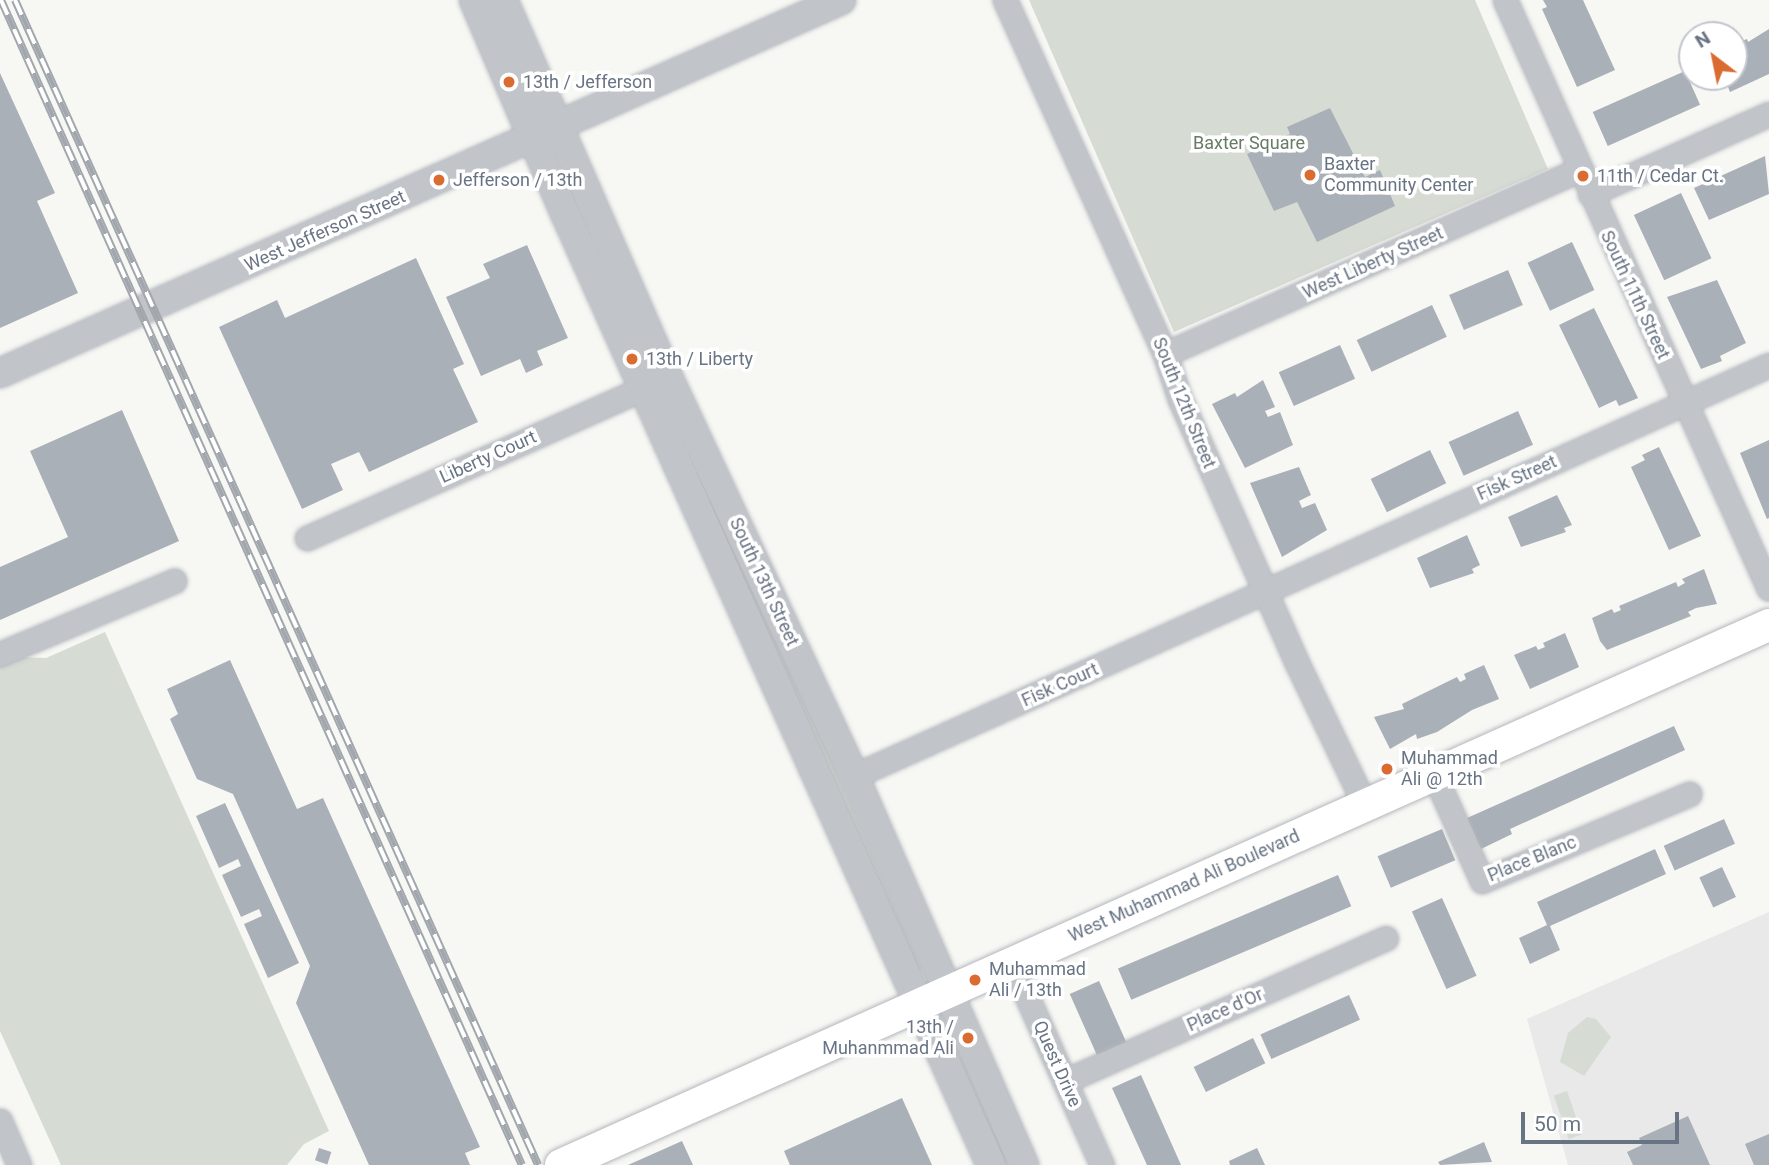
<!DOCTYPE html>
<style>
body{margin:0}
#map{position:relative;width:1769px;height:1165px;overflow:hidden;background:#f7f7f4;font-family:Roboto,sans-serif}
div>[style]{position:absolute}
.built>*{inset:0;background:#e8e9e8}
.green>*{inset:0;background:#d6dcd4;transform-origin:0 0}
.building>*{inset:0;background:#aab0b7;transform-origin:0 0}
.roads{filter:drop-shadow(0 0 2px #b3b7bd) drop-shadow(0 0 2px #b3b7bd)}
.minor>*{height:23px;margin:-11.5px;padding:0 11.5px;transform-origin:11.5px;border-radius:11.5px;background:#c1c4c8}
.tertiary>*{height:28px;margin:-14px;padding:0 14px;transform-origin:14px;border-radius:14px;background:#c1c4c8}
.secondary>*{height:32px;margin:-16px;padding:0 16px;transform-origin:16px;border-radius:16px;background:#fff}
.rail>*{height:8px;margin-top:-4px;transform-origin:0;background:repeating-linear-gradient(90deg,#fff 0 16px,#a2a7ad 0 32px);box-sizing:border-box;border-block:2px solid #a2a7ad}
.dots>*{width:19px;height:19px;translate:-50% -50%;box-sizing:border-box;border:4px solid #fff;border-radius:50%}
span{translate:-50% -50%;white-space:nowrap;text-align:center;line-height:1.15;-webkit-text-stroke:7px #fff;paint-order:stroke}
.poi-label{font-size:18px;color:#687484}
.left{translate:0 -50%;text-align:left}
.right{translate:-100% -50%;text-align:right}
.park-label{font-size:18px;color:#687b66}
.street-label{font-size:18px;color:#687484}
.north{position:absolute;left:1678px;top:21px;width:70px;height:70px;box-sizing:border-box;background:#fff;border:2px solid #c3c7ce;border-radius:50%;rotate:328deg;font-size:19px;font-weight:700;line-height:28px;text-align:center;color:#687484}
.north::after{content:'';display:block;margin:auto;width:24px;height:32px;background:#da6c32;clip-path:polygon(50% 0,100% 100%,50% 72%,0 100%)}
.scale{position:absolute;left:1521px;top:1112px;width:158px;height:32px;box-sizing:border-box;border:4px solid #687484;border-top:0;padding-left:9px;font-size:21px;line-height:24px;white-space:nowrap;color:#687484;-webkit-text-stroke:5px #fff;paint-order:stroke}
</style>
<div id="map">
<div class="built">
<div style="clip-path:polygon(1769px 912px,1769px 1165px,1568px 1165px,1527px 1019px)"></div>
</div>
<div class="green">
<div style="clip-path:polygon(1029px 0,1475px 0,1548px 169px,1174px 332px)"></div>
<div style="clip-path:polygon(705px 491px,730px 527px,922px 970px,919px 971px)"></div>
<div style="clip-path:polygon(105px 632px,329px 1131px,304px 1144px,287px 1165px,61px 1165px,0 1031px,0 665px,17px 657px,46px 658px)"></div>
<div style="clip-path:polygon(1587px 1017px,1596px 1019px,1611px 1037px,1584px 1076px,1560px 1062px,1568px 1033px)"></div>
<div style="left:1567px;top:1091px;width:46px;height:14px;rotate:71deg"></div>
</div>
<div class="building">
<div style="clip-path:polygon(1543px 0,1583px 0,1615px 70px,1577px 87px,1542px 9px,1547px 7px)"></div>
<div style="clip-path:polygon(1769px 29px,1769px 74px,1730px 92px,1724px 77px,1734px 77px,1734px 44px,1747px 39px,1748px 42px)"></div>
<div style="left:1685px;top:71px;width:37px;height:101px;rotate:66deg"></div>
<div style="clip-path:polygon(0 73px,55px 193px,37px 201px,78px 293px,0 328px)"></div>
<div style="clip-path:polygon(1330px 108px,1365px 177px,1380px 170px,1395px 206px,1317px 242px,1297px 202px,1274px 211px,1247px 154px,1290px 134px,1287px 127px)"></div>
<div style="clip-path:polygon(1765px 156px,1769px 194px,1709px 220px,1694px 188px)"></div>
<div style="left:1681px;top:193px;width:72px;height:52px;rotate:65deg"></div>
<div style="left:1572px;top:242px;width:53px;height:49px;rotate:65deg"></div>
<div style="clip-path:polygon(527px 245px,568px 338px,537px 351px,543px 365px,526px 373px,520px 359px,481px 376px,446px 297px,490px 278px,483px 264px)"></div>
<div style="clip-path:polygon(416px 258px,464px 364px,453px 369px,478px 422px,369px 472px,359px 452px,331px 464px,343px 490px,302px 509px,219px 327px,277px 300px,285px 318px)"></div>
<div style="left:1508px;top:270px;width:38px;height:64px;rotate:67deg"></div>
<div style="clip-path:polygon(1717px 280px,1746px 343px,1720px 356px,1722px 361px,1701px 369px,1667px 297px)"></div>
<div style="left:1432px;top:305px;width:35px;height:83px;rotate:65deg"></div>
<div style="clip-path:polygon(1594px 308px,1638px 398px,1619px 406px,1616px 400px,1599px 408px,1559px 325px)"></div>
<div style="left:1340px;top:345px;width:37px;height:67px;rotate:66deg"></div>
<div style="clip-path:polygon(1263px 380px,1275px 407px,1265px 411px,1268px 417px,1280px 412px,1293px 445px,1245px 468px,1212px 404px,1235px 393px,1237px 397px)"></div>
<div style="clip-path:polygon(122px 410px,179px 541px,0 620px,0 567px,68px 537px,30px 451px)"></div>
<div style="left:1518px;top:411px;width:37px;height:76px;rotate:66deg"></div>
<div style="clip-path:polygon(1769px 440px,1769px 518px,1767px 519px,1740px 453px)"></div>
<div style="clip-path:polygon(1659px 447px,1701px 536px,1669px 550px,1631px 467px,1645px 460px,1642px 455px)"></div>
<div style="left:1430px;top:450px;width:37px;height:66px;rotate:64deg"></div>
<div style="clip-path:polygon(1299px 467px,1311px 495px,1299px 501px,1302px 508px,1315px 503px,1327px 530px,1282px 557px,1250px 483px)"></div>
<div style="clip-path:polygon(1557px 495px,1572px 525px,1564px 528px,1566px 532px,1521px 547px,1508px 517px)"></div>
<div style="clip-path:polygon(1467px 535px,1480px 565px,1472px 569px,1474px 573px,1430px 588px,1417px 558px)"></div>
<div style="clip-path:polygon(1704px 569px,1717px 604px,1696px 608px,1688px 612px,1691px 616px,1607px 650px,1600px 641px,1592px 618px,1612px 609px,1614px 613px,1621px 610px,1619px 606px,1676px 582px,1678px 587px,1685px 583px,1682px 579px)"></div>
<div style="clip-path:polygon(1565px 633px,1579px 667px,1530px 689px,1514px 655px,1536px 646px,1538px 650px,1545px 647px,1543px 643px)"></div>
<div style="clip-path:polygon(230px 660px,297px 809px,323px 798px,480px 1147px,465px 1153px,470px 1165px,369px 1165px,296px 1003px,310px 966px,233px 794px,197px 779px,170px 719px,178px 714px,167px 689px)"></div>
<div style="clip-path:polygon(1484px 665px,1499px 699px,1472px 710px,1437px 732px,1417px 739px,1416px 734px,1390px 749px,1374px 717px,1404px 709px,1402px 704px,1457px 677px,1460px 682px,1466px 679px,1464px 674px)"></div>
<div style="clip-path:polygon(1674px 726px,1685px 750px,1510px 829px,1512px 834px,1481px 849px,1467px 818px)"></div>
<div style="clip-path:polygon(225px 803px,299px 963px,268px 978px,244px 924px,262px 916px,259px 909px,241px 917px,222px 875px,241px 866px,238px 859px,219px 868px,196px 816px)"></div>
<div style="left:1724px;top:819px;width:27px;height:66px;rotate:66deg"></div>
<div style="left:1442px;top:829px;width:34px;height:70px;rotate:67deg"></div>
<div style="clip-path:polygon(1655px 849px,1666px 874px,1550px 926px,1560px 950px,1530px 964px,1519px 938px,1547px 925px,1537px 902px)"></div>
<div style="left:1722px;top:867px;width:33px;height:25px;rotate:65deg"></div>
<div style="left:1338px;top:875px;width:34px;height:239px;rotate:67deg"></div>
<div style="left:1442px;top:898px;width:85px;height:33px;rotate:66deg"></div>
<div style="left:1099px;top:981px;width:68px;height:32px;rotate:66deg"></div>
<div style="left:1349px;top:995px;width:27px;height:97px;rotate:66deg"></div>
<div style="left:1253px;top:1038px;width:28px;height:66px;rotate:64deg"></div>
<div style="clip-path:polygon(1141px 1075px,1181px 1165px,1147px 1165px,1112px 1088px)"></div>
<div style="clip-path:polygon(902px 1098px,932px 1165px,790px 1165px,784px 1151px)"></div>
<div style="clip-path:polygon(1688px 1116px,1710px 1165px,1633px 1165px,1627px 1152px,1642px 1145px,1639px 1138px)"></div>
<div style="clip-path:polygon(1769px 1134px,1769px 1165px,1754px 1165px,1745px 1144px)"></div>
<div style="clip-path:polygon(682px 1141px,693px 1165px,628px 1165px)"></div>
<div style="clip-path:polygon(1484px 1142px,1492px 1162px,1440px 1165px,1438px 1162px)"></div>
<div style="left:319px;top:1148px;width:13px;height:13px;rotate:18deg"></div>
<div style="clip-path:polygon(1257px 1148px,1265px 1165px,1230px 1165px,1229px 1161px)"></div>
</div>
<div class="roads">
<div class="minor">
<div style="left:1005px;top:0;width:388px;rotate:65.7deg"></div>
<div style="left:1165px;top:354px;width:47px;rotate:71.6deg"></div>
<div style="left:1180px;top:399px;width:289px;rotate:66.1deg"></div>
<div style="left:1297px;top:663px;width:157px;rotate:64.4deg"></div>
<div style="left:1505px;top:0;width:645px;rotate:65.86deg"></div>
<div style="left:1590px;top:194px;width:196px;rotate:-24.1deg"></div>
<div style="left:1165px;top:354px;width:454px;rotate:-24deg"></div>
<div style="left:307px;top:538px;width:385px;rotate:-24deg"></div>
<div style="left:0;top:654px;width:189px;rotate:-22.8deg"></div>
<div style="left:1434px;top:774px;width:117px;rotate:65.8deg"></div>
<div style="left:1482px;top:881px;width:225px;rotate:-22.8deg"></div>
<div style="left:854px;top:776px;width:1003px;rotate:-24.19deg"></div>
<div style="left:1012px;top:963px;width:221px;rotate:66deg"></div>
<div style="left:1065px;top:1081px;width:351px;rotate:-24deg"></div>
<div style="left:0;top:1121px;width:48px;rotate:66.6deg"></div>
</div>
<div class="tertiary">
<div style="left:474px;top:0;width:232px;rotate:66.9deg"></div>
<div style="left:565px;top:213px;width:1043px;rotate:65.89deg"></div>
<div style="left:503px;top:0;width:412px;rotate:66.4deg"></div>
<div style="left:668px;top:377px;width:440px;rotate:65deg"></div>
<div style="left:854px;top:776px;width:425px;rotate:66.4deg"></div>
<div style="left:0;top:373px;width:920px;rotate:-23.92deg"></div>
</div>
<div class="secondary">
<div style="left:561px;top:1165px;width:1323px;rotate:-24.09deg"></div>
</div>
</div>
<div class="rail">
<div style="left:1px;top:0;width:1276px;rotate:65.91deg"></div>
<div style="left:15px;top:0;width:1277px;rotate:65.82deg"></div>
</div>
<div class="dots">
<div style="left:509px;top:82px;background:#da6c32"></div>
<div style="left:1310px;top:175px;background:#da6c32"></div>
<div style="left:1583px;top:176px;background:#da6c32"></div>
<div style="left:439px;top:180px;background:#da6c32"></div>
<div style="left:632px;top:359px;background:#da6c32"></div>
<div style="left:1387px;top:769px;background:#da6c32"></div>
<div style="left:975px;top:980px;background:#da6c32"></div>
<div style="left:968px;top:1038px;background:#da6c32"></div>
</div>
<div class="poi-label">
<span class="left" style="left:523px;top:82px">13th / Jefferson</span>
<span class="left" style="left:1324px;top:175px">Baxter<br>Community Center</span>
<span class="left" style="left:1597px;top:176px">11th / Cedar Ct.</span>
<span class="left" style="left:453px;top:180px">Jefferson / 13th</span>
<span class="left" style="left:646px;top:359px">13th / Liberty</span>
<span class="left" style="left:1401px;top:769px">Muhammad<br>Ali @ 12th</span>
<span class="left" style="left:989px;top:980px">Muhammad<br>Ali / 13th</span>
<span class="right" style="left:954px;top:1038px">13th /<br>Muhanmmad Ali</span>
</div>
<div class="park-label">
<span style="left:1249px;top:143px">Baxter Square</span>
</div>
<div class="street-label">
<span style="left:325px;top:231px;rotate:-24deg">West Jefferson Street</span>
<span style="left:1373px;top:263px;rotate:-24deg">West Liberty Street</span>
<span style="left:1635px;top:295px;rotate:65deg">South 11th Street</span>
<span style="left:1184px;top:403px;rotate:68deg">South 12th Street</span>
<span style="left:488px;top:457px;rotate:-24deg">Liberty Court</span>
<span style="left:1517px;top:478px;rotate:-24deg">Fisk Street</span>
<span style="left:764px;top:582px;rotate:65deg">South 13th Street</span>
<span style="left:1060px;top:685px;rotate:-24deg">Fisk Court</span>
<span style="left:1532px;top:859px;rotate:-22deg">Place Blanc</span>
<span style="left:1184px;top:886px;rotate:-24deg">West Muhammad Ali Boulevard</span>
<span style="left:1225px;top:1010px;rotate:-24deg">Place d'Or</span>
<span style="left:1057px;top:1064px;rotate:66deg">Quest Drive</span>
</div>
<div class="north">N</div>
<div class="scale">50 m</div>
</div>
